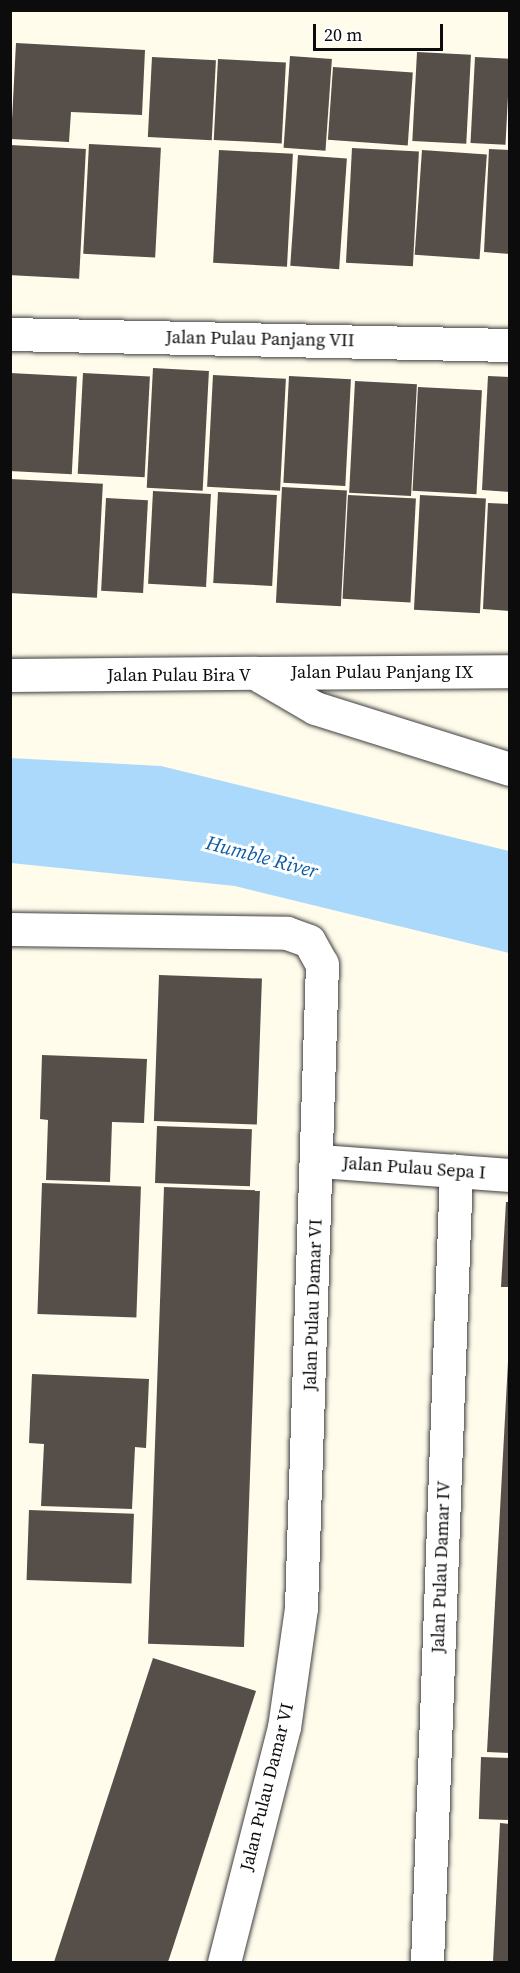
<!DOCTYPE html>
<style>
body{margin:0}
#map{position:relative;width:520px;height:1973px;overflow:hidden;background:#fffceb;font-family:"Source Serif 4",serif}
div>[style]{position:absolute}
.water>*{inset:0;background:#abd9fb}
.building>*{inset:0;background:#564e48;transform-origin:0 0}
.roads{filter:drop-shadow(0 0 2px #3f3f3f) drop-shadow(0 0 2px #3f3f3f)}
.minor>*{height:33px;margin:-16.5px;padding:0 16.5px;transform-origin:16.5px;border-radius:16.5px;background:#fff}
span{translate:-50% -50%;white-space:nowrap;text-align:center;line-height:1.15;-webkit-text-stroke:6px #fff;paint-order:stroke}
.street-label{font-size:18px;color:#0c0c0c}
.water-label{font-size:20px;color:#0b5ca8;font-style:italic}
.frame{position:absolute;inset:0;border:12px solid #0c0c0c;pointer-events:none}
.scale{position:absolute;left:313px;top:24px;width:130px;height:27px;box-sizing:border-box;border:3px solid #0c0c0c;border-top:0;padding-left:8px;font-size:18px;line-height:21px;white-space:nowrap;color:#0c0c0c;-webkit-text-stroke:4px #fff;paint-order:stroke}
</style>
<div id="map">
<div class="water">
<div style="clip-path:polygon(10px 758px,161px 766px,509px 851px,509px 953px,235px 886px,11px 863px)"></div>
</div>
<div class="building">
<div style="clip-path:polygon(16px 43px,145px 50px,142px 115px,71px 112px,69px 142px,11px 139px)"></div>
<div style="left:417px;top:52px;width:54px;height:89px;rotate:3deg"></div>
<div style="left:290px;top:56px;width:42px;height:92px;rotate:4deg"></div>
<div style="left:152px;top:57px;width:64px;height:80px;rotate:3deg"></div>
<div style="left:475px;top:57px;width:35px;height:86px;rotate:3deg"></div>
<div style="left:218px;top:59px;width:68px;height:81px;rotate:3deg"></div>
<div style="left:333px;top:67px;width:80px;height:73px;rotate:4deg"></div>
<div style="left:89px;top:144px;width:72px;height:110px;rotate:3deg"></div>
<div style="left:10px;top:145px;width:76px;height:130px;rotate:3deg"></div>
<div style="left:352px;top:148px;width:67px;height:115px;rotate:3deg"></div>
<div style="clip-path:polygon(489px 149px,510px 150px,510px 254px,484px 252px)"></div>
<div style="left:219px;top:150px;width:74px;height:113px;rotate:3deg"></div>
<div style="left:422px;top:150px;width:65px;height:105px;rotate:4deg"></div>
<div style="left:298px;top:155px;width:49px;height:111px;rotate:4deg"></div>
<div style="left:153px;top:368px;width:56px;height:120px;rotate:3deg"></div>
<div style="left:10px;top:373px;width:67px;height:98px;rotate:3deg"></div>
<div style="left:83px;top:373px;width:67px;height:101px;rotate:3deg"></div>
<div style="left:213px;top:375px;width:73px;height:112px;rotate:3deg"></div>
<div style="left:289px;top:376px;width:62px;height:107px;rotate:3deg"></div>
<div style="clip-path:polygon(488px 376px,510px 377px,510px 492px,482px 490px)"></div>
<div style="left:355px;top:381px;width:62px;height:112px;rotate:3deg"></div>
<div style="left:418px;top:387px;width:64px;height:104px;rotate:3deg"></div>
<div style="left:10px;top:479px;width:93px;height:114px;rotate:3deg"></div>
<div style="left:282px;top:487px;width:65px;height:116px;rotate:3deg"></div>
<div style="left:153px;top:491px;width:58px;height:93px;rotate:3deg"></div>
<div style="left:218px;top:492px;width:59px;height:91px;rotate:3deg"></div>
<div style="left:348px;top:495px;width:68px;height:104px;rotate:3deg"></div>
<div style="left:420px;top:495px;width:66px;height:115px;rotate:3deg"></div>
<div style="left:106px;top:498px;width:42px;height:93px;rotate:3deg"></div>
<div style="clip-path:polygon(488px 503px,510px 504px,510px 611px,483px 609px)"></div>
<div style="left:159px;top:975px;width:103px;height:146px;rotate:2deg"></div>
<div style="clip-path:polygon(42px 1055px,147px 1059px,144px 1123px,112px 1122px,110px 1182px,46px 1180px,48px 1120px,40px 1119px)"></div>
<div style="left:157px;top:1126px;width:95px;height:57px;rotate:2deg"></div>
<div style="left:42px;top:1183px;width:99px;height:131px;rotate:2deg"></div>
<div style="left:164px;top:1187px;width:96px;height:457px;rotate:2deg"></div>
<div style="clip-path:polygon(506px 1202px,510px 1202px,510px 1287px,501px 1287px)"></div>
<div style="clip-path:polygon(508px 1362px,510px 1362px,510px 1753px,487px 1752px)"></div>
<div style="clip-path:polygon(32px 1374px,149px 1379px,146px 1448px,135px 1447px,132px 1509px,41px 1506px,44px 1444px,29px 1443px)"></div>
<div style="left:29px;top:1510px;width:105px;height:70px;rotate:2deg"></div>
<div style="clip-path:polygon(153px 1658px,256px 1691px,173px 1947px,168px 1962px,54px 1962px)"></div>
<div style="left:481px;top:1757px;width:29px;height:62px;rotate:2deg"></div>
<div style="clip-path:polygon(500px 1823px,510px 1824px,510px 1962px,493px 1962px)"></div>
</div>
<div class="roads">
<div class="minor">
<div style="left:10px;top:334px;width:500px;rotate:1.26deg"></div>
<div style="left:255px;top:673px;width:255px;rotate:-0.4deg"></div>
<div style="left:10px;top:675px;width:245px;rotate:-0.5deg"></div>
<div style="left:255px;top:673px;width:69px;rotate:30.3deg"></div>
<div style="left:315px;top:708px;width:204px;rotate:17.4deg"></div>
<div style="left:10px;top:929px;width:277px;rotate:0.8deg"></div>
<div style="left:287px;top:933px;width:23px;rotate:20deg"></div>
<div style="left:309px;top:941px;width:26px;rotate:61deg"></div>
<div style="left:322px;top:964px;width:644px;rotate:91.87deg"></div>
<div style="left:301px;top:1608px;width:120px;rotate:98.1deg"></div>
<div style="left:284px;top:1727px;width:243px;rotate:104.3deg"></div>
<div style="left:319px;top:1161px;width:192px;rotate:4.2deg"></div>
<div style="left:427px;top:1962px;width:792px;rotate:-87.9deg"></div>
</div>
</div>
<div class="street-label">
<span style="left:260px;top:339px;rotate:1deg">Jalan Pulau Panjang VII</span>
<span style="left:382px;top:672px">Jalan Pulau Panjang IX</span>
<span style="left:179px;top:675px">Jalan Pulau Bira V</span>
<span style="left:414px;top:1168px;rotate:4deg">Jalan Pulau Sepa I</span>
<span style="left:313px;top:1305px;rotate:-88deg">Jalan Pulau Damar VI</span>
<span style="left:441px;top:1567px;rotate:-88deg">Jalan Pulau Damar IV</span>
<span style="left:267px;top:1787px;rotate:-76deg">Jalan Pulau Damar VI</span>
</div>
<div class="water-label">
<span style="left:262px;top:857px;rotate:15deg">Humble River</span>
</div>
<div class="frame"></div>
<div class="scale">20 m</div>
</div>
